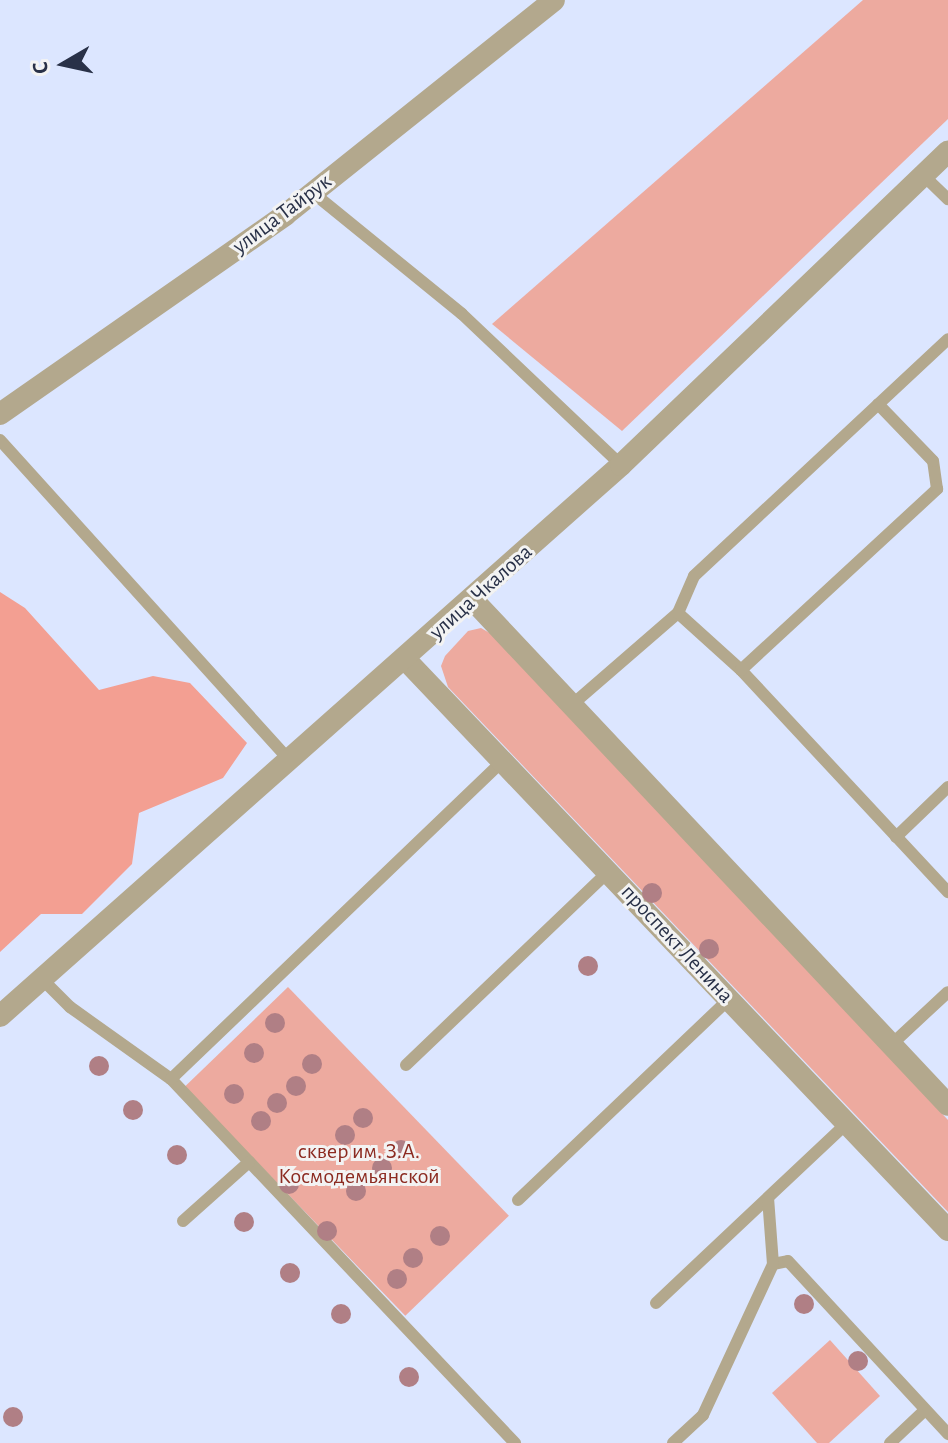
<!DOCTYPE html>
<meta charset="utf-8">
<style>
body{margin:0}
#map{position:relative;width:948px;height:1443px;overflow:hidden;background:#dce6ff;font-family:"Alegreya Sans",sans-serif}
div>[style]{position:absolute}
.green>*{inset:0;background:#edaa9f;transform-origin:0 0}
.forest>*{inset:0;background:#f39f92}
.service>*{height:12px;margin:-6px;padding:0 6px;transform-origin:6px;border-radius:6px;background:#b3a88d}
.minor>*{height:22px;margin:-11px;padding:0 11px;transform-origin:11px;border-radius:11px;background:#b3a88d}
.trees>*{width:20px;height:20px;margin:-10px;border-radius:50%;background:#b07f85}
span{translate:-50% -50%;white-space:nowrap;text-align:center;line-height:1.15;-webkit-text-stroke:6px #f3f3f3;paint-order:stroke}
.street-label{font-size:22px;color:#293148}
.park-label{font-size:22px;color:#8c2b21}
.north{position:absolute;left:24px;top:24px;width:80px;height:80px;-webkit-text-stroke:6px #f3f3f3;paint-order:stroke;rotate:261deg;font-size:22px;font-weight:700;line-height:32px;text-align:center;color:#293148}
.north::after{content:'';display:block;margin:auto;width:28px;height:36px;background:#293148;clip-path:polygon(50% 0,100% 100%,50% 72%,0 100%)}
</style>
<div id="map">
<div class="green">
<div style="clip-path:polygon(863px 0,948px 0,948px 119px,622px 431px,492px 324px)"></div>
<div style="clip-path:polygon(481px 628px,500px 639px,948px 1120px,948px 1212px,448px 687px,441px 666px,445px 656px,468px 631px)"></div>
<div style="left:288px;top:987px;width:318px;height:144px;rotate:46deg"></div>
<div style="clip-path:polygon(830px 1340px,880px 1396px,829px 1443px,817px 1443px,772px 1393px)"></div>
</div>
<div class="forest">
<div style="clip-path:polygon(0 592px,25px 608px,99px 690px,153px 676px,190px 683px,247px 743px,223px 778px,139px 813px,132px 864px,82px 914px,41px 914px,0 952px)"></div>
</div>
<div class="service">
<div style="left:923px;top:175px;width:35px;rotate:44deg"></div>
<div style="left:312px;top:192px;width:193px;rotate:39.1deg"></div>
<div style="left:462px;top:314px;width:219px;rotate:43.5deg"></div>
<div style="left:0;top:440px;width:430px;rotate:47.9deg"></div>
<div style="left:678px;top:613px;width:85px;rotate:42.1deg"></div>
<div style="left:741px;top:670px;width:304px;rotate:47deg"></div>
<div style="left:741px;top:670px;width:267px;rotate:-42.7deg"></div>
<div style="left:937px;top:489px;width:28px;rotate:-98deg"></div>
<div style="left:933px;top:461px;width:79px;rotate:-134deg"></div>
<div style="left:574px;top:703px;width:138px;rotate:-40.9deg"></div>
<div style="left:678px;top:613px;width:40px;rotate:-66.6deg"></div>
<div style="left:694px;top:576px;width:347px;rotate:-43deg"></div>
<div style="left:896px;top:837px;width:72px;rotate:-43.9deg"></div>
<div style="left:41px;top:978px;width:41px;rotate:45deg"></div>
<div style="left:70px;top:1007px;width:124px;rotate:35.5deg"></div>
<div style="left:171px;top:1079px;width:501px;rotate:46.62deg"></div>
<div style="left:892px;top:1044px;width:76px;rotate:-42.9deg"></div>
<div style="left:406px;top:1065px;width:281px;rotate:-43.7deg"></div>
<div style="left:171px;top:1079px;width:461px;rotate:-43.8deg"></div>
<div style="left:518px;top:1200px;width:291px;rotate:-43.6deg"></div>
<div style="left:183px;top:1221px;width:89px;rotate:-41.8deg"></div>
<div style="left:773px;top:1264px;width:15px;rotate:-11deg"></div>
<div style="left:788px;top:1261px;width:236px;rotate:47.2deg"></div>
<div style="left:656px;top:1303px;width:262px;rotate:-43.3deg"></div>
<div style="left:673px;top:1443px;width:41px;rotate:-43deg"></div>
<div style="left:703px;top:1415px;width:166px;rotate:-65.1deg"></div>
<div style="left:773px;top:1264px;width:66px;rotate:-94.3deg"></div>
<div style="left:890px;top:1443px;width:48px;rotate:-43.3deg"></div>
</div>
<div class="minor">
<div style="left:0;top:414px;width:348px;rotate:-34.9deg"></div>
<div style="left:285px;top:215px;width:344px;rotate:-38.6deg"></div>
<div style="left:473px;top:600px;width:693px;rotate:46.75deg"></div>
<div style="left:405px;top:659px;width:788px;rotate:46.44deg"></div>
<div style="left:0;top:1016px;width:830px;rotate:-41.58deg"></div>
<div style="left:621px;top:465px;width:453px;rotate:-43.8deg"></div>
</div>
<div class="trees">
<div style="left:652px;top:893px"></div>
<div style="left:709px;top:949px"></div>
<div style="left:588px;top:966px"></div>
<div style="left:275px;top:1023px"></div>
<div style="left:254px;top:1053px"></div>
<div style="left:312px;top:1064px"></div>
<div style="left:99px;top:1066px"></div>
<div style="left:296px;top:1086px"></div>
<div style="left:234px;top:1094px"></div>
<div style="left:277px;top:1103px"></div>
<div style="left:133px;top:1110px"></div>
<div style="left:363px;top:1118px"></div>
<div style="left:261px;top:1121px"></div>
<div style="left:345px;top:1135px"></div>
<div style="left:401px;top:1150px"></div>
<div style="left:177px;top:1155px"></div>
<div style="left:382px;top:1168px"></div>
<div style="left:289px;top:1184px"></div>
<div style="left:356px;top:1191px"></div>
<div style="left:244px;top:1222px"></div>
<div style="left:327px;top:1231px"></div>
<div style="left:440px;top:1236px"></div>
<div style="left:413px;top:1258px"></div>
<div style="left:290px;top:1273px"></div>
<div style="left:397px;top:1279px"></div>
<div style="left:804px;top:1304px"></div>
<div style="left:341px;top:1314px"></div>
<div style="left:858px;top:1361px"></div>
<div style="left:409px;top:1377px"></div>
<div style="left:13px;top:1417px"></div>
</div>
<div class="street-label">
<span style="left:282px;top:214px;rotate:-37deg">улица Тайрук</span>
<span style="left:481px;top:592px;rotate:-42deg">улица Чкалова</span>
<span style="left:677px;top:944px;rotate:47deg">проспект Ленина</span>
</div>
<div class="park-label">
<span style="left:359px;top:1164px">сквер им. З.А.<br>Космодемьянской</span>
</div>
<div class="north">С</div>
</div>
